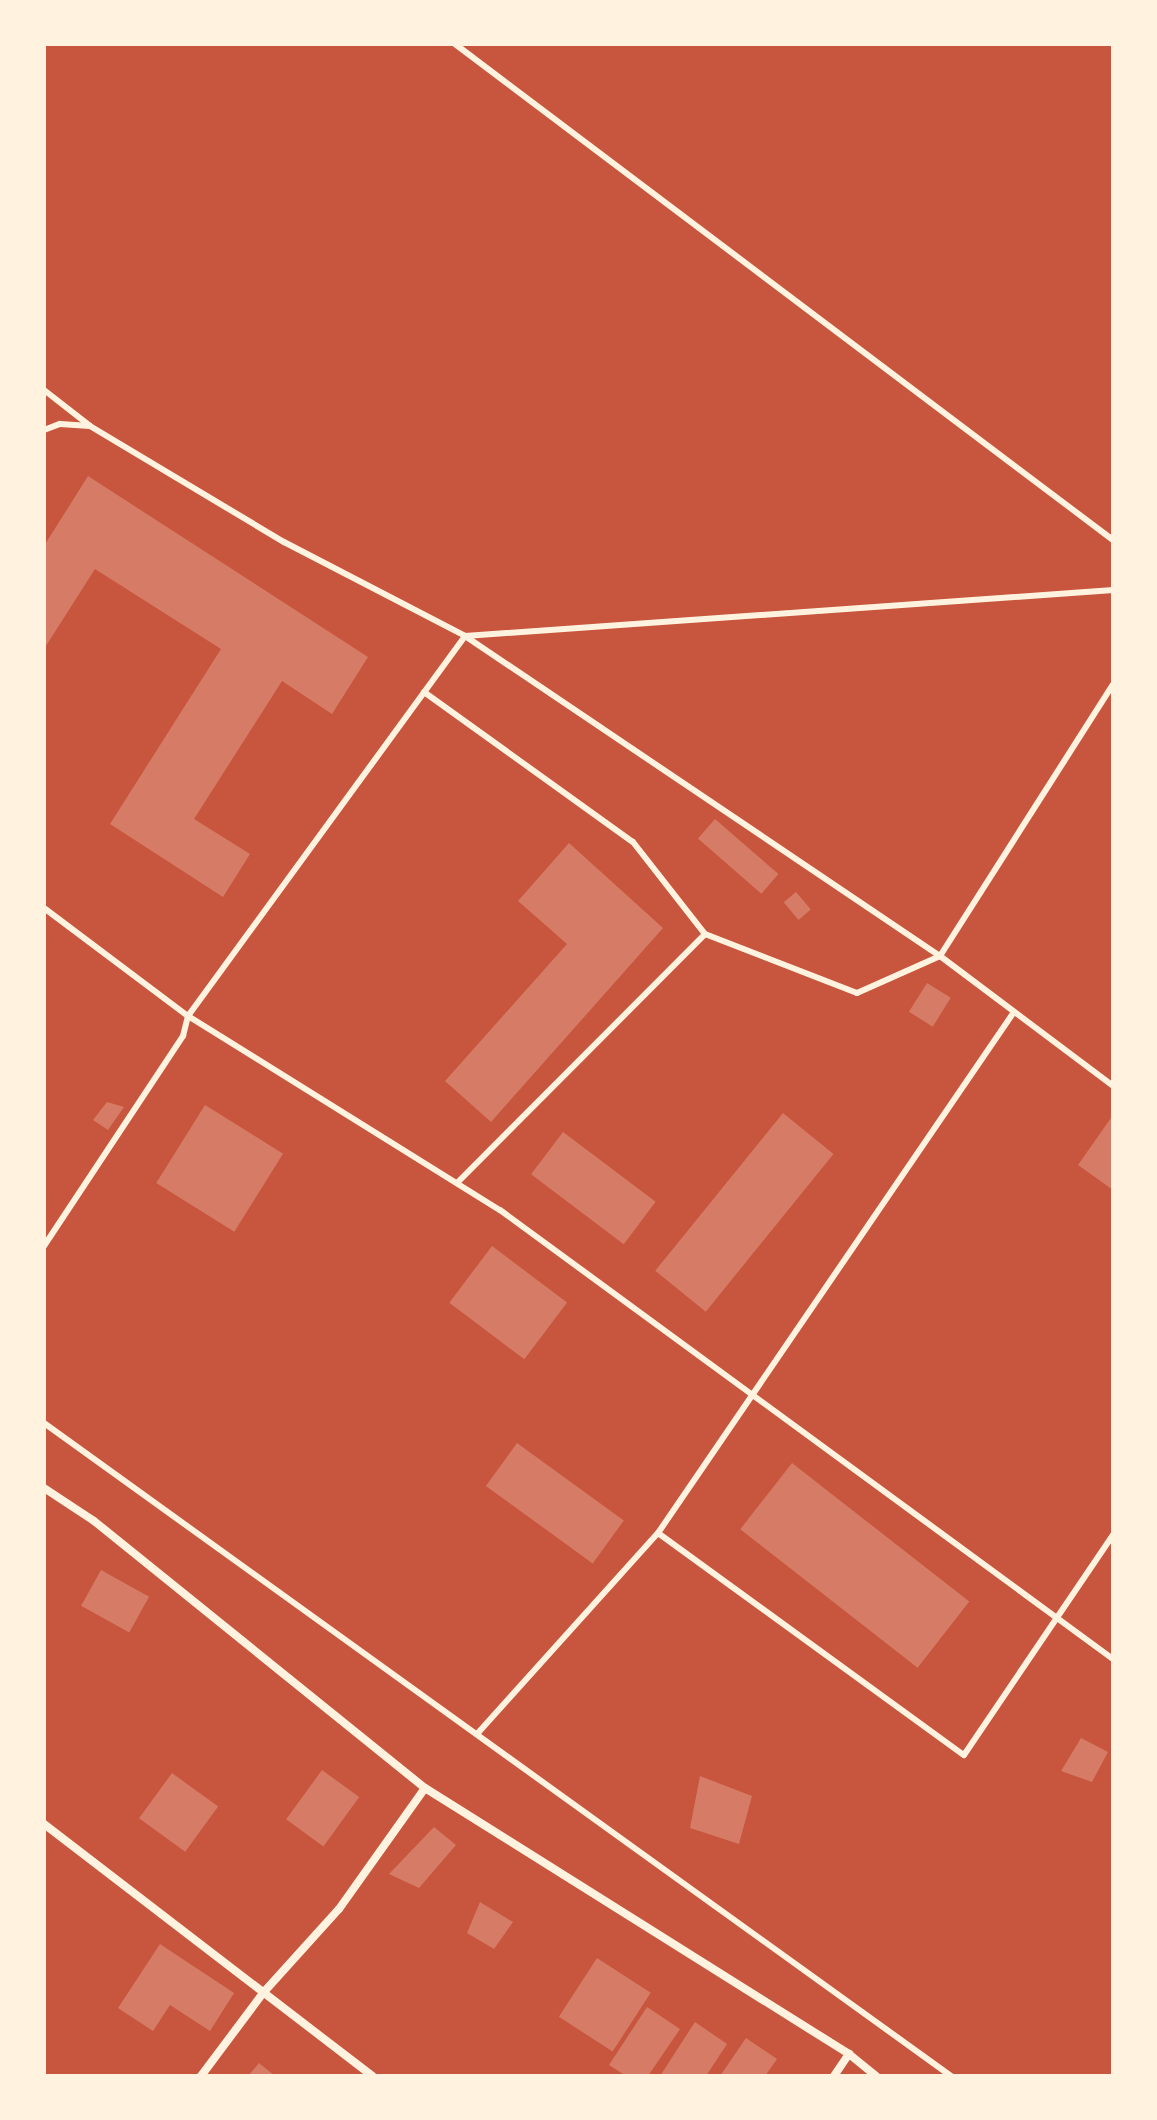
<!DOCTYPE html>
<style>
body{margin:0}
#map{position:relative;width:1157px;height:2120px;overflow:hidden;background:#c8553d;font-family:Karla,sans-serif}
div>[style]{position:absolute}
.building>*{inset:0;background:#d67c66;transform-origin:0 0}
.service>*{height:6px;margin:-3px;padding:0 3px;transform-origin:3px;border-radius:3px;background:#fff3e0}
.minor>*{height:8px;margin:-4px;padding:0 4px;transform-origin:4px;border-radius:4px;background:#fff3e0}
span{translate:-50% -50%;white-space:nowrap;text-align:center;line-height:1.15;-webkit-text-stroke:7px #fff3e0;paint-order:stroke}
.frame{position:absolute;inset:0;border:46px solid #fff3e0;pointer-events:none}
</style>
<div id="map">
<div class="building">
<div style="clip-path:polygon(88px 476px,368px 657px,332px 714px,282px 681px,194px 819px,250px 854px,223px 897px,110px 824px,221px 649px,95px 569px,44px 649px,44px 546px)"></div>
<div style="left:715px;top:819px;width:84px;height:26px;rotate:41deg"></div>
<div style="clip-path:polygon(569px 843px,663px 928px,491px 1122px,445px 1081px,567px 944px,518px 901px)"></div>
<div style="left:796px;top:892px;width:23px;height:16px;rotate:50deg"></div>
<div style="left:927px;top:983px;width:28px;height:34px;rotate:32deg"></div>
<div style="clip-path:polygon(107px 1102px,124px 1107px,108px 1130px,93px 1120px)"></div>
<div style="left:205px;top:1105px;width:92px;height:92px;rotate:32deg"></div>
<div style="left:783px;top:1113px;width:65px;height:203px;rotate:39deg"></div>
<div style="clip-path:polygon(1113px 1115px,1113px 1190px,1078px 1165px)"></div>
<div style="left:563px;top:1132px;width:116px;height:53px;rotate:37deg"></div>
<div style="left:492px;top:1246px;width:94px;height:71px;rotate:37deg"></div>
<div style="left:517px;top:1443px;width:132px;height:53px;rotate:36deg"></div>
<div style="left:792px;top:1463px;width:225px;height:84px;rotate:38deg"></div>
<div style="left:101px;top:1570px;width:55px;height:41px;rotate:29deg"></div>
<div style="clip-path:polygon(1081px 1738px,1108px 1752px,1092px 1782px,1061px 1771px)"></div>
<div style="left:322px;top:1770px;width:46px;height:61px;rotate:36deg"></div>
<div style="left:172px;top:1773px;width:57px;height:56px;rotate:36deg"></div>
<div style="clip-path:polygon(700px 1776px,752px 1796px,739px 1844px,690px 1828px)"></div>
<div style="clip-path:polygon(434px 1827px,456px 1845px,419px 1888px,389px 1874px)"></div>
<div style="clip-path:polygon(480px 1902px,513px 1922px,494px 1949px,467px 1933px)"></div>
<div style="clip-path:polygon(160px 1944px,234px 1993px,210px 2031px,170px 2005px,153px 2031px,118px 2008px)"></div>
<div style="left:597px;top:1958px;width:64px;height:70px;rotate:33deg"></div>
<div style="clip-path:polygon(647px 2007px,680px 2029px,648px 2076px,626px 2076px,609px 2065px)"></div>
<div style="clip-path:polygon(695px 2022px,727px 2044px,706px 2076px,660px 2076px)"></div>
<div style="clip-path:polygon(746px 2038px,777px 2059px,765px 2076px,720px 2076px)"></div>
<div style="clip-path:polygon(259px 2063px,275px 2076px,248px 2076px)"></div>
</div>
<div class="service">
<div style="left:455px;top:44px;width:824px;rotate:37.01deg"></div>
<div style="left:44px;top:390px;width:58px;rotate:38deg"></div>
<div style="left:44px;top:430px;width:17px;rotate:-21deg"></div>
<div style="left:60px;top:424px;width:30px;rotate:4deg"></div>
<div style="left:90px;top:426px;width:226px;rotate:30.9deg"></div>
<div style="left:284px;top:542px;width:204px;rotate:27.4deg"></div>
<div style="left:465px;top:636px;width:573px;rotate:33.97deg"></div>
<div style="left:940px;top:956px;width:216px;rotate:36.9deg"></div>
<div style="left:465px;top:636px;width:650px;rotate:-4.06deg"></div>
<div style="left:424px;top:692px;width:257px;rotate:35.7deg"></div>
<div style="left:633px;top:842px;width:117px;rotate:52deg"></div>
<div style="left:705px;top:934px;width:163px;rotate:21.2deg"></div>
<div style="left:857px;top:993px;width:91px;rotate:-24deg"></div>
<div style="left:940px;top:956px;width:322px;rotate:-57.5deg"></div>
<div style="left:44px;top:908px;width:180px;rotate:36.9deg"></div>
<div style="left:188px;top:1016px;width:367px;rotate:31.9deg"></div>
<div style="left:500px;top:1210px;width:760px;rotate:36.22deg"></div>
<div style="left:457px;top:1183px;width:351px;rotate:-45.1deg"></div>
<div style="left:44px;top:1246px;width:252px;rotate:-56.5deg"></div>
<div style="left:183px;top:1036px;width:21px;rotate:-76deg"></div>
<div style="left:188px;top:1016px;width:470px;rotate:-53.9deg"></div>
<div style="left:44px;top:1423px;width:1118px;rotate:35.75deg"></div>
<div style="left:658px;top:1533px;width:378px;rotate:36deg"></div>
<div style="left:964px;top:1755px;width:266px;rotate:-55.9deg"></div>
<div style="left:477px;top:1734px;width:270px;rotate:-48deg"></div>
<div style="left:658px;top:1533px;width:631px;rotate:-55.66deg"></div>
</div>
<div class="minor">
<div style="left:44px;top:1488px;width:60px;rotate:33.4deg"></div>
<div style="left:94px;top:1521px;width:425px;rotate:38.9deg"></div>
<div style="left:425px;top:1788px;width:501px;rotate:32.1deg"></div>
<div style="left:849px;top:2054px;width:35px;rotate:39deg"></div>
<div style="left:44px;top:1824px;width:414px;rotate:37.5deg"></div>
<div style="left:201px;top:2076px;width:104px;rotate:-53.2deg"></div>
<div style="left:263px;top:1993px;width:113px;rotate:-47.9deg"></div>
<div style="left:339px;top:1909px;width:148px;rotate:-54.6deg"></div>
<div style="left:834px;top:2076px;width:27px;rotate:-56deg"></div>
</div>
<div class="frame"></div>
</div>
